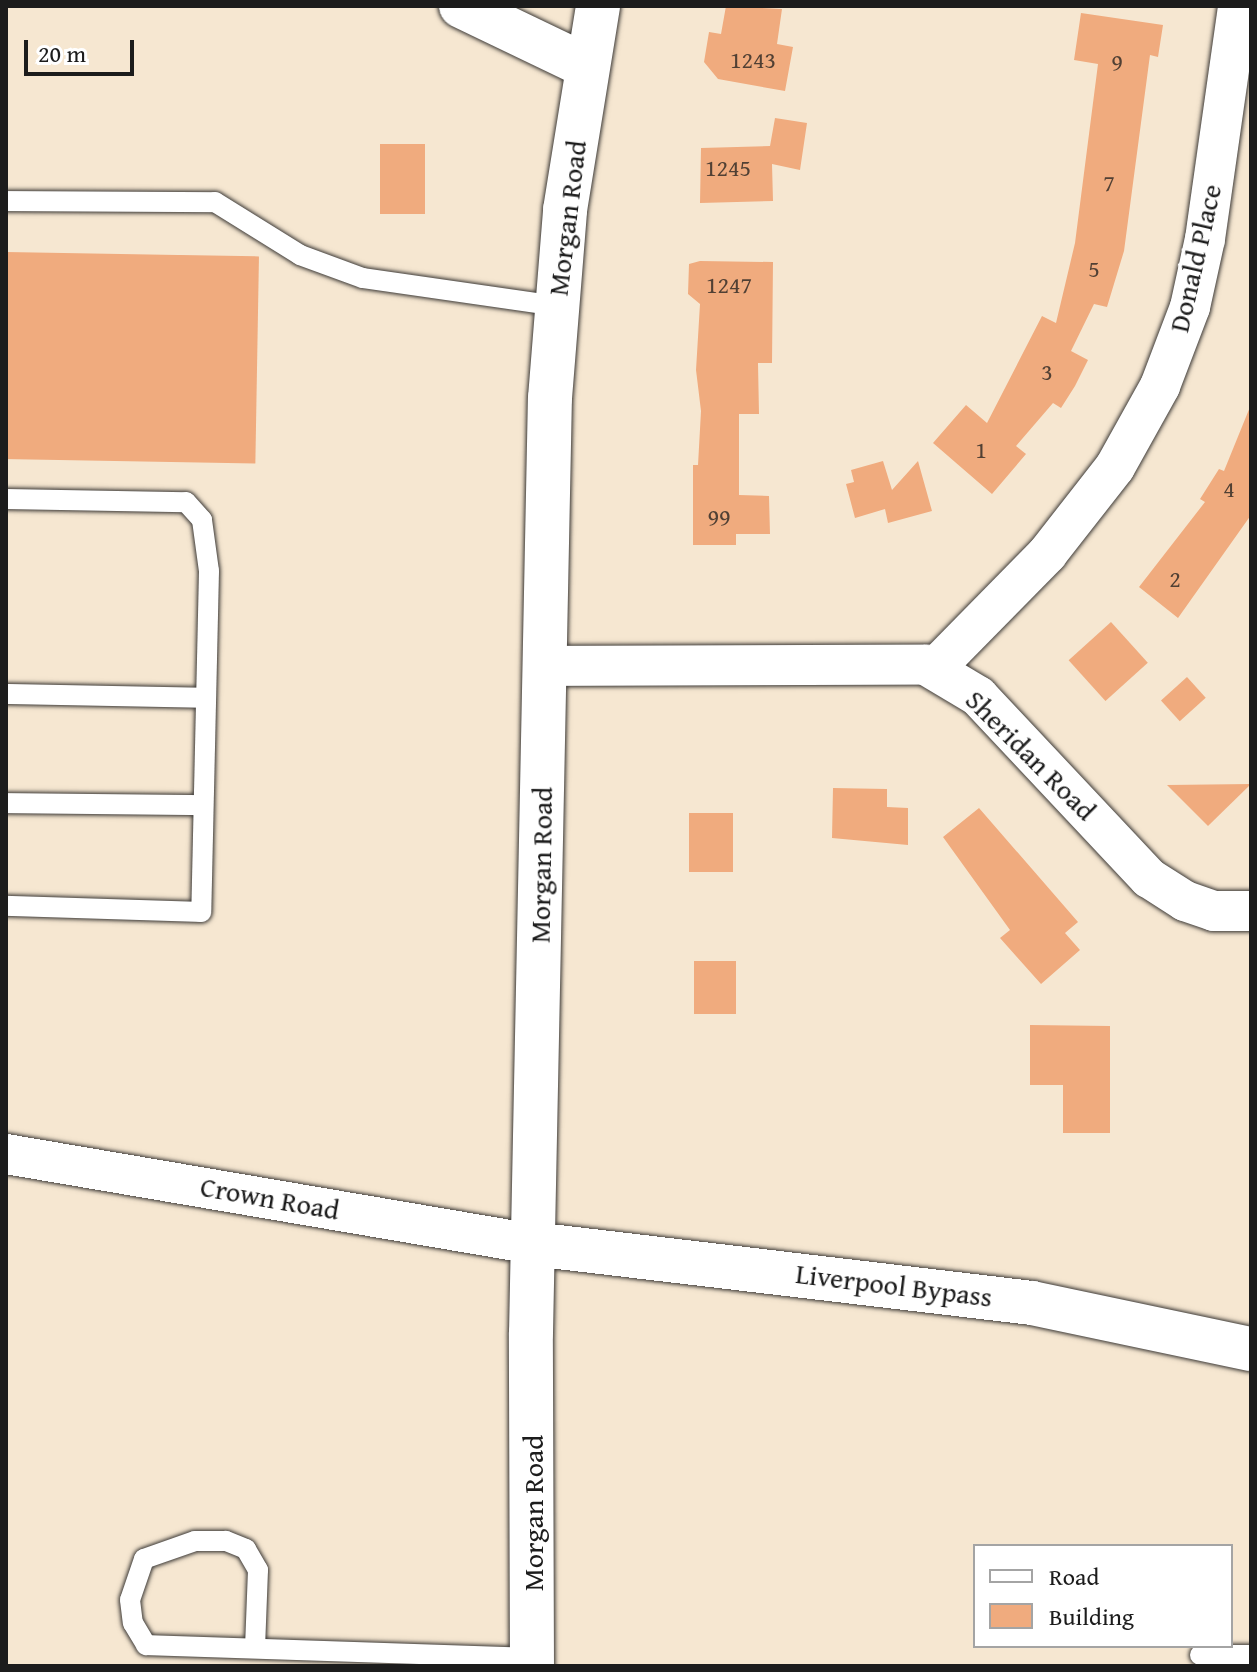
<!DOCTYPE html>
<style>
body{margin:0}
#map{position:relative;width:1257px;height:1672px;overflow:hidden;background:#f6e7d1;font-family:"Gentium Book Plus",serif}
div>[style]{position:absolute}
.building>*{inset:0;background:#f0ab7e;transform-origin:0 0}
.roads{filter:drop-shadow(0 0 2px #3d3a37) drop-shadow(0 0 2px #3d3a37)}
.service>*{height:20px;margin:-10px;padding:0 10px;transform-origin:10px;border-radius:10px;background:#fff}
.minor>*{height:40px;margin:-20px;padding:0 20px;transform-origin:20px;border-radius:20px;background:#fff}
.tertiary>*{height:44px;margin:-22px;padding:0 22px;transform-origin:22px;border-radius:22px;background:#fff}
span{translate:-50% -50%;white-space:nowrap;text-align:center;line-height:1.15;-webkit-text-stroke:7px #fff;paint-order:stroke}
.number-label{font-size:24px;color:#514034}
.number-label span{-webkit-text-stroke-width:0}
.street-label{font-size:28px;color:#1c1c1c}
.frame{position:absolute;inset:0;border:8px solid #1c1c1c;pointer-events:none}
.legend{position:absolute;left:973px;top:1544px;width:260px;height:104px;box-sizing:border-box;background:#fff;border:2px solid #a4a4a4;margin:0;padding:10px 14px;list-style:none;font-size:24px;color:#1c1c1c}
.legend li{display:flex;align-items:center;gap:16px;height:40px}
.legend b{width:40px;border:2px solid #a4a4a4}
.scale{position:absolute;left:24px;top:40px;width:110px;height:36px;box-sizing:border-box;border:4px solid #1c1c1c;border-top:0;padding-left:10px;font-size:24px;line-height:28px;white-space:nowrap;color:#1c1c1c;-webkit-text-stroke:6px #fff;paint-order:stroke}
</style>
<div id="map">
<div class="building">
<div style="clip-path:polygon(726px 6px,782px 9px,777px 44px,793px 47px,785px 91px,718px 79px,704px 62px,709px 32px,721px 34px)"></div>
<div style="clip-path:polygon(1081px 13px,1163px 25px,1158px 57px,1150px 55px,1124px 251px,1107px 307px,1094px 304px,1071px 351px,1088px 360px,1075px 386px,1061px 408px,1053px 403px,1016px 446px,1026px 454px,992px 494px,933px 443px,966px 405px,987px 423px,1042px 316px,1056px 323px,1075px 243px,1098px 64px,1074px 60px)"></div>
<div style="clip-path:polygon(775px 118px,807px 123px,800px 170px,772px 164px,773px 201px,700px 203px,701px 148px,770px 146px)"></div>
<div style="left:380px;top:144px;width:45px;height:70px"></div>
<div style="left:6px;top:252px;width:253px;height:207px;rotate:1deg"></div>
<div style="clip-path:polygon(700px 261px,773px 262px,772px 363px,758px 363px,759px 414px,739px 414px,739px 495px,769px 496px,770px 534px,736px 534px,736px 545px,693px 545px,693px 465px,698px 465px,701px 411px,696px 370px,700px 304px,688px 294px,689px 264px)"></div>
<div style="clip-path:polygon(1250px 407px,1251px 515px,1178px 618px,1139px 587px,1205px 502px,1200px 499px,1219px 469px,1224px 471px)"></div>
<div style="clip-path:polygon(883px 461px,892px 490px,918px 461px,932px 511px,888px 523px,885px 509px,855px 518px,846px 484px,854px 482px,851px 470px)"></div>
<div style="left:1111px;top:622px;width:55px;height:57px;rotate:48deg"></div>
<div style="left:1187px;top:677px;width:28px;height:35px;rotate:48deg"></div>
<div style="clip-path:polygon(1251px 784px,1208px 826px,1167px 785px)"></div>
<div style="clip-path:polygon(833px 788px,887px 789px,887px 807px,908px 808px,908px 845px,832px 838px)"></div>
<div style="clip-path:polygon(979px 808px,1078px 922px,1065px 933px,1080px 950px,1041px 984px,1000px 938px,1010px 930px,943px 837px)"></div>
<div style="left:689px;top:813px;width:44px;height:59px"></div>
<div style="left:736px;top:961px;width:53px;height:42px;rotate:90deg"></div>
<div style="clip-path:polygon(1030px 1025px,1110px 1026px,1110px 1133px,1063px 1133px,1063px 1085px,1030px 1085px)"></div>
</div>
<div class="roads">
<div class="service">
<div style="left:6px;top:201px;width:209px;rotate:0.3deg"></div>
<div style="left:215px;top:202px;width:100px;rotate:31.9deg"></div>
<div style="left:300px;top:255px;width:67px;rotate:20.1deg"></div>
<div style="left:363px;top:278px;width:196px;rotate:8.2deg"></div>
<div style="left:6px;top:499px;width:180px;rotate:1deg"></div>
<div style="left:186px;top:502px;width:24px;rotate:48deg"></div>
<div style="left:202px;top:520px;width:51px;rotate:82.2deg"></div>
<div style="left:209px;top:571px;width:341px;rotate:91.3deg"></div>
<div style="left:201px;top:912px;width:195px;rotate:-178.2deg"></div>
<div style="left:6px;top:694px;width:200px;rotate:1.1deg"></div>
<div style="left:6px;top:803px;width:197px;rotate:0.6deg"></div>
<div style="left:255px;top:1648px;width:78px;rotate:-87.8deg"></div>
<div style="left:258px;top:1570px;width:24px;rotate:-120deg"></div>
<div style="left:246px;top:1549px;width:22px;rotate:-158deg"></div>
<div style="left:226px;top:1541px;width:31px;rotate:180deg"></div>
<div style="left:195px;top:1541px;width:54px;rotate:160.6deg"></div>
<div style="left:144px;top:1559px;width:43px;rotate:108.9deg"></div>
<div style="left:130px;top:1600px;width:23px;rotate:83deg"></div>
<div style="left:133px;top:1623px;width:26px;rotate:59deg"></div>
<div style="left:146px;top:1645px;width:386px;rotate:1.9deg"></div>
<div style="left:1200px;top:1655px;width:51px"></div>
</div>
<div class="minor">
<div style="left:545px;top:666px;width:381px;rotate:-0.2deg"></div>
<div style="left:926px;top:665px;width:61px;rotate:30.8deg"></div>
<div style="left:978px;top:696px;width:250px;rotate:46.8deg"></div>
<div style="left:1149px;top:878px;width:43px;rotate:32.6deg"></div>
<div style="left:1185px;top:901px;width:31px;rotate:19deg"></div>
<div style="left:1214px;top:911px;width:37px"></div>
<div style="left:935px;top:668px;width:160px;rotate:-45.5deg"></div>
<div style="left:1047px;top:554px;width:110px;rotate:-52deg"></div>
<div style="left:1115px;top:467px;width:93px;rotate:-60.9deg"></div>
<div style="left:1160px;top:386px;width:85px;rotate:-69.2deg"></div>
<div style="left:1190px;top:307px;width:70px;rotate:-77.6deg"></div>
<div style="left:1205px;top:239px;width:235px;rotate:-81.9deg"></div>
<div style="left:6px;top:1154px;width:535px;rotate:9.69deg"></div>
</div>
<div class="tertiary">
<div style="left:461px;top:6px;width:139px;rotate:25.6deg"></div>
<div style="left:533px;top:1244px;width:502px;rotate:6.74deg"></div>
<div style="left:1032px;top:1303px;width:224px;rotate:11.9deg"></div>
<div style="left:532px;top:1666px;width:333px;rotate:-90.2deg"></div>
<div style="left:531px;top:1333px;width:935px;rotate:-88.84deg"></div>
<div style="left:550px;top:398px;width:189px;rotate:-85.4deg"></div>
<div style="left:565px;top:210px;width:207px;rotate:-80.8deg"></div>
</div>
</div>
<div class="number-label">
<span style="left:753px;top:60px">1243</span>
<span style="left:1117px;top:62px">9</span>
<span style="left:728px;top:168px">1245</span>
<span style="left:1109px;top:183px">7</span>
<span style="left:1094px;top:269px">5</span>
<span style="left:729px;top:285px">1247</span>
<span style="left:1047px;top:372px">3</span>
<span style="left:981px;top:450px">1</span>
<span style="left:1229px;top:489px">4</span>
<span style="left:719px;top:517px">99</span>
<span style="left:1175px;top:579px">2</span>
</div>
<div class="street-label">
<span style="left:567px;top:218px;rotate:-83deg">Morgan Road</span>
<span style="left:1195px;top:258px;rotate:-77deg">Donald Place</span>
<span style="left:1031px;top:755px;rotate:45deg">Sheridan Road</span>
<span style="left:541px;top:865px;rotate:-89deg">Morgan Road</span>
<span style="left:270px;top:1198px;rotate:10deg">Crown Road</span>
<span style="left:894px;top:1285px;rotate:7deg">Liverpool Bypass</span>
<span style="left:533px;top:1513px;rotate:-90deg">Morgan Road</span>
</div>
<div class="frame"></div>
<ul class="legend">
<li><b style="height:10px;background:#fff"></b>Road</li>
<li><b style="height:22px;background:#f0ab7e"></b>Building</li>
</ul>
<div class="scale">20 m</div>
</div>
